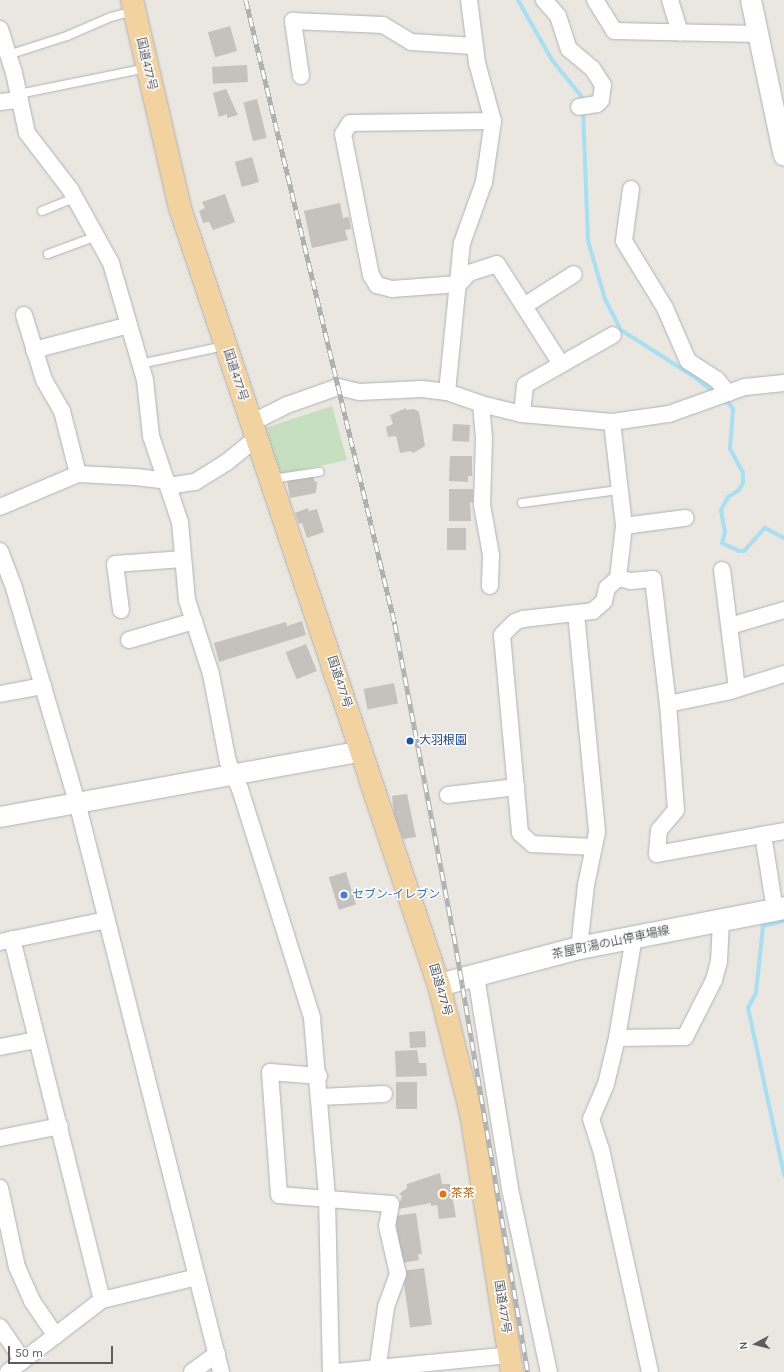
<!DOCTYPE html>
<meta charset="utf-8">
<style>
body{margin:0}
#map{position:relative;width:784px;height:1372px;overflow:hidden;background:#eae6e0;font-family:Karla,"Noto Sans JP",sans-serif}
div>[style]{position:absolute}
.green>*{inset:0;background:#c5dfbf}
.stream>*{height:4px;margin:-2px;padding:0 2px;transform-origin:2px;border-radius:2px;background:#a7dff3}
.building>*{inset:0;background:#c5c1bd;transform-origin:0 0}
.roads{filter:drop-shadow(0 0 1px #aeb2b4) drop-shadow(0 0 1px #aeb2b4)}
.service>*{height:8px;margin:-4px;padding:0 4px;transform-origin:4px;border-radius:4px;background:#fff}
.minor>*{height:16px;margin:-8px;padding:0 8px;transform-origin:8px;border-radius:8px;background:#fff}
.tertiary>*{height:20px;margin:-10px;padding:0 10px;transform-origin:10px;border-radius:10px;background:#fff}
.secondary>*{height:22px;margin:-11px;padding:0 11px;transform-origin:11px;border-radius:11px;background:#fff}
.trunk>*{height:22px;margin:-11px;padding:0 11px;transform-origin:11px;border-radius:11px;background:#f2d29f}
.rail>*{height:4.5px;margin-top:-2.25px;transform-origin:0;background:repeating-linear-gradient(90deg,#fff 0 9px,#afb0b0 0 18px);box-sizing:border-box;border-block:1px solid #afb0b0}
.dots>*{width:11px;height:11px;translate:-50% -50%;box-sizing:border-box;border:2px solid #fff;border-radius:50%}
span{translate:-50% -50%;white-space:nowrap;text-align:center;line-height:1.15;-webkit-text-stroke:3px #fff;paint-order:stroke}
.street-label{font-size:12px;color:#595d5f}
.transit-label{font-size:12px;color:#164399}
.left{translate:0 -50%;text-align:left}
.shop-label{font-size:12px;color:#366cbe}
.food-label{font-size:12px;color:#c56008}
.north{position:absolute;left:736px;top:1324px;width:40px;height:40px;-webkit-text-stroke:3px #fff;paint-order:stroke;rotate:263deg;font-size:11px;font-weight:700;line-height:16px;text-align:center;color:#595d5f}
.north::after{content:'';display:block;margin:auto;width:14px;height:18px;background:#595d5f;clip-path:polygon(50% 0,100% 100%,50% 72%,0 100%)}
.scale{position:absolute;left:8px;top:1346px;width:105px;height:18px;box-sizing:border-box;border:2px solid #595d5f;border-top:0;padding-left:5px;font-size:12px;line-height:14px;white-space:nowrap;color:#595d5f;-webkit-text-stroke:3px #fff;paint-order:stroke}
</style>
<div id="map">
<div class="green">
<div style="clip-path:polygon(332px 406px,347px 460px,277px 475px,262px 429px)"></div>
</div>
<div class="stream">
<div style="left:518px;top:0;width:69px;rotate:60.5deg"></div>
<div style="left:552px;top:60px;width:46px;rotate:51.1deg"></div>
<div style="left:581px;top:96px;width:7px;rotate:82deg"></div>
<div style="left:583px;top:110px;width:131px;rotate:87.8deg"></div>
<div style="left:588px;top:241px;width:60px;rotate:73.7deg"></div>
<div style="left:605px;top:299px;width:35px;rotate:63deg"></div>
<div style="left:621px;top:330px;width:85px;rotate:32.6deg"></div>
<div style="left:693px;top:376px;width:29px;rotate:38deg"></div>
<div style="left:721px;top:401px;width:8px;rotate:14deg"></div>
<div style="left:729px;top:403px;width:7px;rotate:56deg"></div>
<div style="left:733px;top:409px;width:40px;rotate:94.3deg"></div>
<div style="left:730px;top:449px;width:26px;rotate:61deg"></div>
<div style="left:743px;top:472px;width:11px;rotate:90deg"></div>
<div style="left:743px;top:483px;width:8px;rotate:120deg"></div>
<div style="left:739px;top:490px;width:13px;rotate:148deg"></div>
<div style="left:728px;top:497px;width:15px;rotate:118deg"></div>
<div style="left:721px;top:510px;width:22px;rotate:80deg"></div>
<div style="left:725px;top:532px;width:11px;rotate:105deg"></div>
<div style="left:722px;top:543px;width:19px;rotate:25deg"></div>
<div style="left:739px;top:551px;width:5px"></div>
<div style="left:744px;top:551px;width:31px;rotate:-48deg"></div>
<div style="left:765px;top:528px;width:21px;rotate:28deg"></div>
<div style="left:784px;top:921px;width:22px;rotate:167deg"></div>
<div style="left:763px;top:926px;width:67px;rotate:96deg"></div>
<div style="left:756px;top:993px;width:17px;rotate:118deg"></div>
<div style="left:748px;top:1008px;width:171px;rotate:77.8deg"></div>
</div>
<div class="building">
<div style="left:230px;top:26px;width:26px;height:23px;rotate:74deg"></div>
<div style="left:247px;top:65px;width:17px;height:35px;rotate:87deg"></div>
<div style="clip-path:polygon(226px 89px,238px 115px,227px 118px,227px 114px,219px 117px,213px 93px)"></div>
<div style="left:257px;top:99px;width:40px;height:14px;rotate:76deg"></div>
<div style="left:252px;top:157px;width:26px;height:18px;rotate:74deg"></div>
<div style="clip-path:polygon(225px 194px,235px 222px,213px 230px,209px 222px,203px 223px,199px 211px,205px 208px,202px 202px)"></div>
<div style="clip-path:polygon(340px 203px,343px 218px,349px 217px,351px 229px,345px 230px,348px 240px,312px 248px,304px 211px)"></div>
<div style="clip-path:polygon(406px 408px,406px 410px,414px 409px,419px 412px,425px 446px,413px 453px,410px 451px,400px 453px,396px 436px,388px 437px,386px 427px,393px 424px,390px 415px)"></div>
<div style="left:453px;top:424px;width:17px;height:17px;rotate:3deg"></div>
<div style="clip-path:polygon(450px 456px,472px 456px,472px 476px,468px 476px,468px 482px,449px 481px)"></div>
<div style="clip-path:polygon(313px 476px,315px 482px,317px 481px,316px 493px,290px 498px,287px 481px)"></div>
<div style="clip-path:polygon(449px 489px,473px 489px,473px 503px,470px 502px,471px 521px,449px 521px)"></div>
<div style="clip-path:polygon(308px 508px,309px 511px,317px 509px,324px 532px,307px 538px,302px 523px,299px 524px,295px 513px)"></div>
<div style="left:447px;top:528px;width:19px;height:22px"></div>
<div style="clip-path:polygon(302px 621px,306px 635px,219px 662px,214px 643px,286px 622px,287px 626px)"></div>
<div style="left:306px;top:644px;width:29px;height:22px;rotate:68deg"></div>
<div style="left:394px;top:683px;width:21px;height:31px;rotate:79deg"></div>
<div style="clip-path:polygon(407px 794px,416px 837px,403px 839px,394px 815px,392px 796px)"></div>
<div style="left:346px;top:872px;width:34px;height:18px;rotate:73deg"></div>
<div style="left:425px;top:1031px;width:16px;height:16px;rotate:86deg"></div>
<div style="clip-path:polygon(417px 1050px,419px 1063px,426px 1063px,427px 1076px,396px 1077px,395px 1051px)"></div>
<div style="left:396px;top:1082px;width:21px;height:27px"></div>
<div style="clip-path:polygon(440px 1173px,442px 1184px,450px 1184px,456px 1217px,439px 1219px,437px 1205px,431px 1206px,431px 1203px,398px 1209px,402px 1196px,399px 1194px,407px 1188px,407px 1184px)"></div>
<div style="clip-path:polygon(416px 1213px,422px 1254px,418px 1254px,419px 1260px,402px 1263px,395px 1216px)"></div>
<div style="left:424px;top:1268px;width:57px;height:22px;rotate:82deg"></div>
</div>
<div class="roads">
<div class="service">
<div style="left:8px;top:55px;width:62px;rotate:-17.9deg"></div>
<div style="left:67px;top:36px;width:48px;rotate:-23.4deg"></div>
<div style="left:111px;top:17px;width:24px;rotate:-15deg"></div>
<div style="left:19px;top:94px;width:131px;rotate:-11.5deg"></div>
<div style="left:42px;top:211px;width:35px;rotate:-22deg"></div>
<div style="left:48px;top:254px;width:52px;rotate:-20.2deg"></div>
<div style="left:140px;top:364px;width:87px;rotate:-12deg"></div>
<div style="left:272px;top:479px;width:48px;rotate:-8.5deg"></div>
<div style="left:522px;top:503px;width:97px;rotate:-7.7deg"></div>
</div>
<div class="minor">
<div style="left:544px;top:0;width:21px;rotate:49deg"></div>
<div style="left:558px;top:16px;width:35px;rotate:72deg"></div>
<div style="left:569px;top:49px;width:30px;rotate:40deg"></div>
<div style="left:592px;top:68px;width:20px;rotate:57deg"></div>
<div style="left:603px;top:85px;width:15px;rotate:98deg"></div>
<div style="left:601px;top:100px;width:6px;rotate:135deg"></div>
<div style="left:597px;top:104px;width:18px;rotate:171deg"></div>
<div style="left:595px;top:0;width:36px;rotate:58deg"></div>
<div style="left:614px;top:31px;width:145px;rotate:1.2deg"></div>
<div style="left:670px;top:0;width:34px;rotate:73deg"></div>
<div style="left:0;top:29px;width:46px;rotate:72.3deg"></div>
<div style="left:14px;top:73px;width:61px;rotate:77.8deg"></div>
<div style="left:27px;top:133px;width:71px;rotate:52.5deg"></div>
<div style="left:70px;top:189px;width:85px;rotate:61deg"></div>
<div style="left:111px;top:263px;width:122px;rotate:73.8deg"></div>
<div style="left:145px;top:380px;width:56px;rotate:83.9deg"></div>
<div style="left:151px;top:436px;width:91px;rotate:71.4deg"></div>
<div style="left:180px;top:522px;width:78px;rotate:84.9deg"></div>
<div style="left:187px;top:600px;width:78px;rotate:72deg"></div>
<div style="left:211px;top:674px;width:90px;rotate:79.1deg"></div>
<div style="left:228px;top:762px;width:30px;rotate:66deg"></div>
<div style="left:240px;top:789px;width:240px;rotate:72.5deg"></div>
<div style="left:312px;top:1018px;width:181px;rotate:85.2deg"></div>
<div style="left:327px;top:1198px;width:174px;rotate:88.7deg"></div>
<div style="left:301px;top:76px;width:56px;rotate:-98.3deg"></div>
<div style="left:293px;top:21px;width:90px;rotate:2.5deg"></div>
<div style="left:383px;top:25px;width:33px;rotate:31deg"></div>
<div style="left:411px;top:42px;width:63px;rotate:3.6deg"></div>
<div style="left:0;top:102px;width:20px;rotate:-6deg"></div>
<div style="left:493px;top:121px;width:143px;rotate:179.2deg"></div>
<div style="left:350px;top:123px;width:13px;rotate:122deg"></div>
<div style="left:343px;top:134px;width:144px;rotate:78.8deg"></div>
<div style="left:371px;top:275px;width:12px;rotate:59deg"></div>
<div style="left:377px;top:285px;width:16px;rotate:15deg"></div>
<div style="left:392px;top:289px;width:67px;rotate:-4.3deg"></div>
<div style="left:459px;top:284px;width:15px;rotate:-48deg"></div>
<div style="left:469px;top:273px;width:29px;rotate:-18deg"></div>
<div style="left:497px;top:264px;width:119px;rotate:57.4deg"></div>
<div style="left:631px;top:189px;width:52px;rotate:97.7deg"></div>
<div style="left:624px;top:241px;width:79px;rotate:58.5deg"></div>
<div style="left:665px;top:308px;width:58px;rotate:66.5deg"></div>
<div style="left:688px;top:361px;width:35px;rotate:33deg"></div>
<div style="left:717px;top:380px;width:17px;rotate:50deg"></div>
<div style="left:524px;top:306px;width:59px;rotate:-32.6deg"></div>
<div style="left:24px;top:315px;width:68px;rotate:72.9deg"></div>
<div style="left:44px;top:380px;width:36px;rotate:60deg"></div>
<div style="left:62px;top:411px;width:65px;rotate:75.7deg"></div>
<div style="left:34px;top:350px;width:98px;rotate:-14.7deg"></div>
<div style="left:447px;top:392px;width:150px;rotate:-84.3deg"></div>
<div style="left:462px;top:243px;width:65px;rotate:-70.2deg"></div>
<div style="left:484px;top:182px;width:62px;rotate:-81.6deg"></div>
<div style="left:493px;top:121px;width:60px;rotate:-105.4deg"></div>
<div style="left:477px;top:63px;width:64px;rotate:-97.2deg"></div>
<div style="left:481px;top:404px;width:34px;rotate:85deg"></div>
<div style="left:484px;top:438px;width:67px;rotate:91.7deg"></div>
<div style="left:482px;top:505px;width:51px;rotate:79.8deg"></div>
<div style="left:491px;top:555px;width:31px;rotate:92deg"></div>
<div style="left:522px;top:414px;width:29px;rotate:-84deg"></div>
<div style="left:525px;top:385px;width:101px;rotate:-29.6deg"></div>
<div style="left:612px;top:422px;width:105px;rotate:83.4deg"></div>
<div style="left:624px;top:526px;width:52px;rotate:96.6deg"></div>
<div style="left:251px;top:423px;width:40px;rotate:-26.6deg"></div>
<div style="left:287px;top:405px;width:54px;rotate:-19.4deg"></div>
<div style="left:338px;top:387px;width:22px;rotate:13deg"></div>
<div style="left:359px;top:392px;width:63px;rotate:-2.7deg"></div>
<div style="left:422px;top:389px;width:25px;rotate:7deg"></div>
<div style="left:447px;top:392px;width:36px;rotate:19deg"></div>
<div style="left:481px;top:404px;width:42px;rotate:13.7deg"></div>
<div style="left:522px;top:414px;width:90px;rotate:5.1deg"></div>
<div style="left:612px;top:422px;width:58px;rotate:-8deg"></div>
<div style="left:669px;top:414px;width:81px;rotate:-19.6deg"></div>
<div style="left:745px;top:387px;width:39px;rotate:-6deg"></div>
<div style="left:169px;top:486px;width:26px;rotate:-9deg"></div>
<div style="left:195px;top:482px;width:38px;rotate:-32deg"></div>
<div style="left:227px;top:462px;width:38px;rotate:-39deg"></div>
<div style="left:0;top:507px;width:85px;rotate:-22.9deg"></div>
<div style="left:78px;top:474px;width:58px;rotate:3deg"></div>
<div style="left:136px;top:477px;width:31px;rotate:7deg"></div>
<div style="left:624px;top:526px;width:62px;rotate:-7.5deg"></div>
<div style="left:0;top:551px;width:40px;rotate:69deg"></div>
<div style="left:14px;top:588px;width:223px;rotate:73.6deg"></div>
<div style="left:77px;top:802px;width:588px;rotate:75.82deg"></div>
<div style="left:722px;top:570px;width:119px;rotate:82.8deg"></div>
<div style="left:121px;top:610px;width:46px;rotate:-97.4deg"></div>
<div style="left:115px;top:564px;width:68px;rotate:-4.2deg"></div>
<div style="left:576px;top:613px;width:220px;rotate:84.5deg"></div>
<div style="left:597px;top:832px;width:54px;rotate:101.7deg"></div>
<div style="left:586px;top:885px;width:63px;rotate:96.3deg"></div>
<div style="left:730px;top:626px;width:56px;rotate:-16.5deg"></div>
<div style="left:129px;top:640px;width:68px;rotate:-16.3deg"></div>
<div style="left:0;top:694px;width:44px;rotate:-10.5deg"></div>
<div style="left:668px;top:704px;width:63px;rotate:-11.8deg"></div>
<div style="left:730px;top:691px;width:57px;rotate:-17.5deg"></div>
<div style="left:448px;top:795px;width:69px;rotate:-6.6deg"></div>
<div style="left:763px;top:835px;width:76px;rotate:80.9deg"></div>
<div style="left:594px;top:847px;width:62px;rotate:-177.2deg"></div>
<div style="left:532px;top:844px;width:16px;rotate:-137deg"></div>
<div style="left:520px;top:833px;width:199px;rotate:-95.2deg"></div>
<div style="left:502px;top:635px;width:18px;rotate:-45deg"></div>
<div style="left:515px;top:622px;width:9px;rotate:-21deg"></div>
<div style="left:523px;top:619px;width:70px;rotate:-6.5deg"></div>
<div style="left:593px;top:611px;width:15px;rotate:-42deg"></div>
<div style="left:604px;top:601px;width:13px;rotate:-77deg"></div>
<div style="left:607px;top:588px;width:15px;rotate:-42deg"></div>
<div style="left:618px;top:578px;width:13px;rotate:13deg"></div>
<div style="left:631px;top:581px;width:22px;rotate:-5deg"></div>
<div style="left:653px;top:579px;width:126px;rotate:83.2deg"></div>
<div style="left:668px;top:704px;width:106px;rotate:85.7deg"></div>
<div style="left:676px;top:810px;width:26px;rotate:130deg"></div>
<div style="left:659px;top:830px;width:24px;rotate:95deg"></div>
<div style="left:657px;top:854px;width:129px;rotate:-10.3deg"></div>
<div style="left:634px;top:937px;width:102px;rotate:99.6deg"></div>
<div style="left:617px;top:1038px;width:47px;rotate:103.4deg"></div>
<div style="left:606px;top:1084px;width:38px;rotate:113deg"></div>
<div style="left:591px;top:1119px;width:32px;rotate:72deg"></div>
<div style="left:601px;top:1149px;width:228px;rotate:77.6deg"></div>
<div style="left:12px;top:939px;width:372px;rotate:76deg"></div>
<div style="left:0;top:942px;width:108px;rotate:-11.7deg"></div>
<div style="left:476px;top:976px;width:216px;rotate:80.9deg"></div>
<div style="left:510px;top:1189px;width:187px;rotate:78deg"></div>
<div style="left:617px;top:1038px;width:68px;rotate:-0.8deg"></div>
<div style="left:685px;top:1037px;width:64px;rotate:-63deg"></div>
<div style="left:714px;top:980px;width:20px;rotate:-75deg"></div>
<div style="left:719px;top:961px;width:40px;rotate:-87.1deg"></div>
<div style="left:0;top:1047px;width:38px;rotate:-11deg"></div>
<div style="left:319px;top:1076px;width:49px;rotate:-175.3deg"></div>
<div style="left:270px;top:1072px;width:123px;rotate:85.8deg"></div>
<div style="left:279px;top:1195px;width:112px;rotate:4.6deg"></div>
<div style="left:391px;top:1204px;width:22px;rotate:100deg"></div>
<div style="left:387px;top:1226px;width:49px;rotate:77.1deg"></div>
<div style="left:398px;top:1274px;width:35px;rotate:110deg"></div>
<div style="left:386px;top:1307px;width:66px;rotate:97.9deg"></div>
<div style="left:320px;top:1097px;width:64px;rotate:-2.7deg"></div>
<div style="left:0;top:1138px;width:61px;rotate:-11.3deg"></div>
<div style="left:0;top:1188px;width:81px;rotate:77.9deg"></div>
<div style="left:17px;top:1267px;width:37px;rotate:66deg"></div>
<div style="left:32px;top:1301px;width:42px;rotate:55.6deg"></div>
<div style="left:0;top:1327px;width:41px;rotate:55.9deg"></div>
<div style="left:8px;top:1372px;width:118px;rotate:-37.5deg"></div>
<div style="left:102px;top:1300px;width:98px;rotate:-13.6deg"></div>
<div style="left:192px;top:1372px;width:31px;rotate:-36deg"></div>
<div style="left:337px;top:1372px;width:173px;rotate:-5.6deg"></div>
</div>
<div class="tertiary">
<div style="left:751px;top:0;width:159px;rotate:78.1deg"></div>
<div style="left:0;top:817px;width:368px;rotate:-10.3deg"></div>
</div>
<div class="secondary">
<div style="left:439px;top:985px;width:145px;rotate:-14.8deg"></div>
<div style="left:579px;top:948px;width:209px;rotate:-11deg"></div>
</div>
<div class="trunk">
<div style="left:132px;top:0;width:213px;rotate:77deg"></div>
<div style="left:180px;top:208px;width:819px;rotate:71.57deg"></div>
<div style="left:439px;top:985px;width:132px;rotate:76deg"></div>
<div style="left:471px;top:1113px;width:262px;rotate:81deg"></div>
</div>
</div>
<div class="rail">
<div style="left:246px;top:0;width:642px;rotate:76.57deg"></div>
<div style="left:395px;top:624px;width:317px;rotate:79.3deg"></div>
<div style="left:454px;top:935px;width:443px;rotate:80.4deg"></div>
</div>
<div class="dots">
<div style="left:410px;top:741px;background:#1a4fb4"></div>
<div style="left:344px;top:895px;background:#3f7fe0"></div>
<div style="left:443px;top:1194px;background:#e8710a"></div>
</div>
<div class="street-label">
<span style="left:146px;top:64px;rotate:77deg">国道477号</span>
<span style="left:235px;top:375px;rotate:72deg">国道477号</span>
<span style="left:339px;top:682px;rotate:72deg">国道477号</span>
<span style="left:611px;top:943px;rotate:-12deg">茶屋町湯の山停車場線</span>
<span style="left:440px;top:990px;rotate:74deg">国道477号</span>
<span style="left:502px;top:1307px;rotate:81deg">国道477号</span>
</div>
<div class="transit-label">
<span class="left" style="left:419px;top:741px">大羽根園</span>
</div>
<div class="shop-label">
<span class="left" style="left:352px;top:895px">セブン-イレブン</span>
</div>
<div class="food-label">
<span class="left" style="left:451px;top:1194px">茶茶</span>
</div>
<div class="north">N</div>
<div class="scale">50 m</div>
</div>
